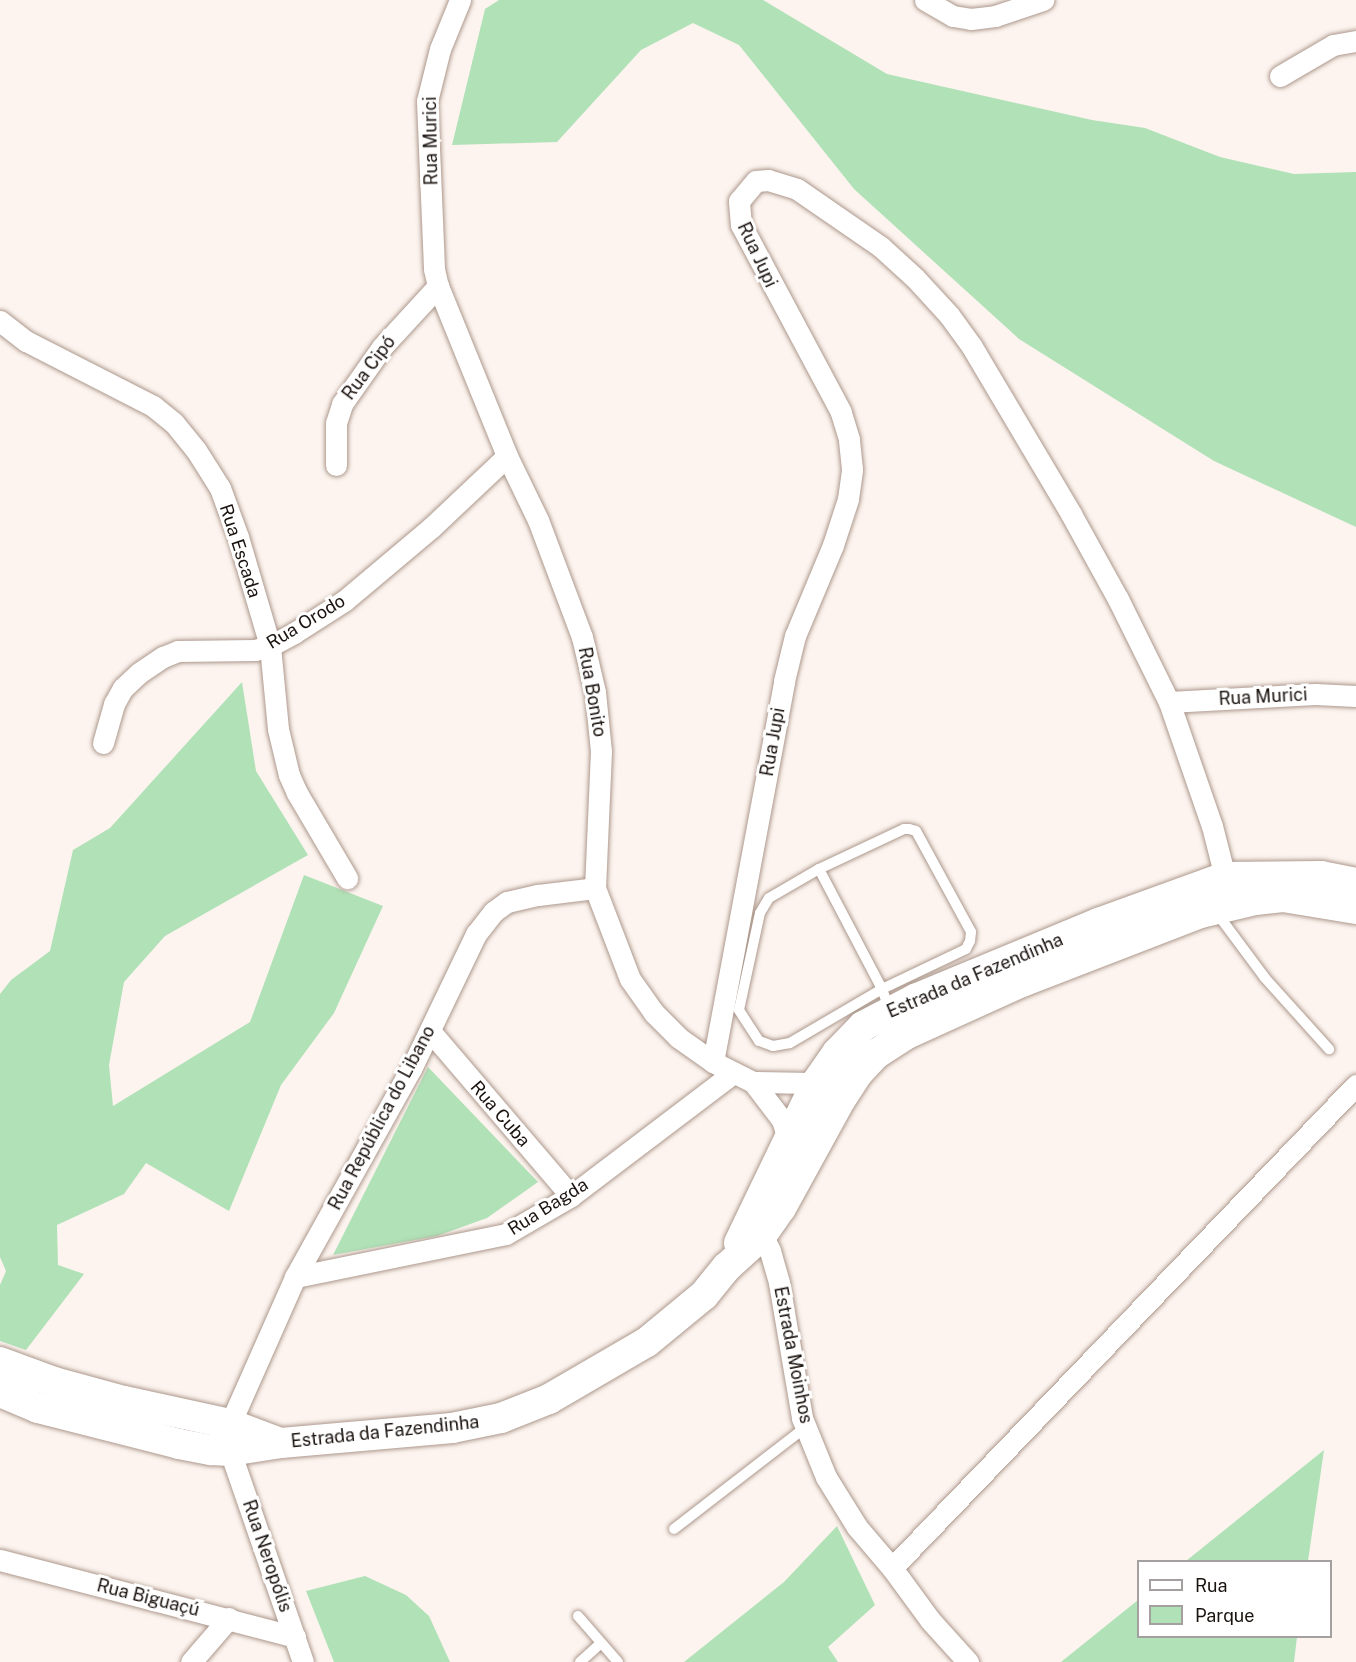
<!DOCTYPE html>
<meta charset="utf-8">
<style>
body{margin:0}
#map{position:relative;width:1356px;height:1662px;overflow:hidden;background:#fdf4ef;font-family:"Public Sans",sans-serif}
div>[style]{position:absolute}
.green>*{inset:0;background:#b0e1b7}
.roads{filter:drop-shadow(0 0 2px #ac988c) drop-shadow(0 0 2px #ac988c)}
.lane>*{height:10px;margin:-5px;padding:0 5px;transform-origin:5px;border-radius:5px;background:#fff}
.street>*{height:21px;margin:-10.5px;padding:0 10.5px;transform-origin:10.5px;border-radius:10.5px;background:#fff}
.secondary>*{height:30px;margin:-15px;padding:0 15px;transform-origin:15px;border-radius:15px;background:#fff}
span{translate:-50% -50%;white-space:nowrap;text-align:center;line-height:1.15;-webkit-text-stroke:6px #fff;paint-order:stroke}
.street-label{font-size:18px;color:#19120e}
.legend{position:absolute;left:1137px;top:1560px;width:195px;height:78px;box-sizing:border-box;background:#fff;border:2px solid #a3a09f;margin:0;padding:8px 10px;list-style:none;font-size:18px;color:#19120e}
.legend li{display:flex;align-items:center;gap:12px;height:30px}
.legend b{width:30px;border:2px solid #a3a09f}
</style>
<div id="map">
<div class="green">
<div style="clip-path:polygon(499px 0,763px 0,887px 74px,1092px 120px,1145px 128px,1220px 157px,1294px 174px,1356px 172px,1356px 527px,1214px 461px,1019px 339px,854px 189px,739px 45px,693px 23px,641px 50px,557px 142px,452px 145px,485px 9px)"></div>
<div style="clip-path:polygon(242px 682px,256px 771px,308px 855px,165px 936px,124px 982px,109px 1065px,113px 1106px,250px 1022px,304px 875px,383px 906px,334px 1013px,281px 1085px,229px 1211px,146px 1163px,124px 1194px,57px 1225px,58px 1265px,84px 1274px,26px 1350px,0 1341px,0 1285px,6px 1271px,0 1257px,0 994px,11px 980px,50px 951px,73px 850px,110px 828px)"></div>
<div style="clip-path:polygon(428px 1067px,538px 1182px,487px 1218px,437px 1236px,333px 1255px)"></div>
<div style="clip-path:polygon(1324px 1450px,1308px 1561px,1186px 1561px)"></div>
<div style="clip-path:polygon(837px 1526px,875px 1605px,828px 1647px,838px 1662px,684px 1662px,784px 1582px)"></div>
<div style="clip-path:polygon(365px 1576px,406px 1595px,429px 1616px,450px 1662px,334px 1662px,306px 1591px)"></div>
<div style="clip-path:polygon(1138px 1600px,1138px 1636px,1297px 1637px,1294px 1662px,1061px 1662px)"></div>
</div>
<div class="roads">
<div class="lane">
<div style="left:819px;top:869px;width:136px;rotate:62.3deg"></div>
<div style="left:882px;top:989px;width:107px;rotate:149.6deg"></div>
<div style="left:790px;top:1043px;width:17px;rotate:170deg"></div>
<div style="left:773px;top:1046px;width:15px;rotate:-160deg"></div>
<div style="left:759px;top:1041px;width:37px;rotate:-123deg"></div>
<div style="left:739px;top:1010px;width:99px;rotate:-77.8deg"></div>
<div style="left:760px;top:913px;width:17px;rotate:-59deg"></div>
<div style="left:769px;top:898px;width:58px;rotate:-30.1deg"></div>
<div style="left:819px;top:869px;width:94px;rotate:-25.2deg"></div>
<div style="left:904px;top:829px;width:5px"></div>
<div style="left:909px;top:829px;width:7px;rotate:16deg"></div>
<div style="left:916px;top:831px;width:115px;rotate:61.4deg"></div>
<div style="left:971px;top:932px;width:9px;rotate:96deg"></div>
<div style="left:970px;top:941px;width:9px;rotate:117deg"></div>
<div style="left:966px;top:949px;width:93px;rotate:154.5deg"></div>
<div style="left:882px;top:989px;width:23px;rotate:70deg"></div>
<div style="left:1216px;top:912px;width:82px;rotate:53.4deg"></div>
<div style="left:1265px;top:978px;width:96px;rotate:48deg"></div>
<div style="left:674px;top:1529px;width:167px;rotate:-37.7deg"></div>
<div style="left:578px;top:1616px;width:61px;rotate:49deg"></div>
<div style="left:580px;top:1662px;width:28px;rotate:-42deg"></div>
</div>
<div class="street">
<div style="left:460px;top:0;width:53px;rotate:112.2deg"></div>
<div style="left:440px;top:49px;width:54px;rotate:104deg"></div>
<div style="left:427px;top:101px;width:168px;rotate:87.6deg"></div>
<div style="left:434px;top:269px;width:17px;rotate:77deg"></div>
<div style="left:438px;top:286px;width:183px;rotate:67.9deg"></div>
<div style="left:507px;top:456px;width:71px;rotate:64.2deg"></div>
<div style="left:538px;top:520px;width:125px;rotate:69.4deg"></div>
<div style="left:582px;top:637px;width:57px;rotate:76.7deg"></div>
<div style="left:595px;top:692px;width:59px;rotate:84.2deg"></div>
<div style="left:601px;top:751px;width:137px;rotate:92.5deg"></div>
<div style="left:595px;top:888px;width:97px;rotate:69deg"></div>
<div style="left:630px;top:979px;width:42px;rotate:54.8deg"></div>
<div style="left:654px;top:1013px;width:35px;rotate:45deg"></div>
<div style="left:679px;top:1038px;width:42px;rotate:35.2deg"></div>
<div style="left:713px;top:1062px;width:45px;rotate:26.6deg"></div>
<div style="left:753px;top:1082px;width:63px;rotate:0.9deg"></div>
<div style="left:925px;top:0;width:32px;rotate:30deg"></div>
<div style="left:953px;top:16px;width:18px;rotate:9deg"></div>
<div style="left:971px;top:19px;width:24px;rotate:-7deg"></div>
<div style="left:995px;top:16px;width:51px;rotate:-18.4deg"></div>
<div style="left:1280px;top:76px;width:61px;rotate:-30.3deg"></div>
<div style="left:1333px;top:45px;width:23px;rotate:-10deg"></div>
<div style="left:0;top:321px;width:33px;rotate:38deg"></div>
<div style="left:26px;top:341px;width:143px;rotate:27.1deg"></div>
<div style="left:153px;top:406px;width:27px;rotate:39deg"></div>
<div style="left:174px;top:423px;width:35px;rotate:51deg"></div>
<div style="left:196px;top:450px;width:45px;rotate:57.7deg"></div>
<div style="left:220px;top:488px;width:52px;rotate:69.8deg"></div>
<div style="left:238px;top:537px;width:114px;rotate:73.6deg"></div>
<div style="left:270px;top:646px;width:83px;rotate:84.5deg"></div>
<div style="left:278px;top:729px;width:47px;rotate:76.6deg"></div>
<div style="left:289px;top:775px;width:20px;rotate:66deg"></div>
<div style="left:297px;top:793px;width:99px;rotate:59.5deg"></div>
<div style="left:336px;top:465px;width:42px;rotate:-90deg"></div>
<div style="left:336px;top:423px;width:20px;rotate:-72deg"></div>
<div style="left:342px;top:404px;width:70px;rotate:-54.9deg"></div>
<div style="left:382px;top:347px;width:83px;rotate:-47.4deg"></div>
<div style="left:1169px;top:702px;width:146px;rotate:-3.1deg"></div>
<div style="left:1315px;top:694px;width:41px;rotate:2.8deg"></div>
<div style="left:103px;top:743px;width:41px;rotate:-74.2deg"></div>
<div style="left:114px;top:704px;width:18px;rotate:-61deg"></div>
<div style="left:123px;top:688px;width:22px;rotate:-43deg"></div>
<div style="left:139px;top:673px;width:29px;rotate:-34deg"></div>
<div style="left:163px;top:657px;width:16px;rotate:-22deg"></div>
<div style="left:178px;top:651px;width:77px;rotate:-0.7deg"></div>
<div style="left:255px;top:650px;width:16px;rotate:-15deg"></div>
<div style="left:270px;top:646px;width:27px;rotate:-28deg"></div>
<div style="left:294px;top:633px;width:59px;rotate:-32.6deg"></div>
<div style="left:344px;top:601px;width:115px;rotate:-40.1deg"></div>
<div style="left:432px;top:527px;width:103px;rotate:-43.4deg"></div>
<div style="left:430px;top:1031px;width:217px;rotate:49.5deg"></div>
<div style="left:713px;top:1062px;width:388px;rotate:-79.4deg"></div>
<div style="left:784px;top:681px;width:46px;rotate:-76.3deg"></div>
<div style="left:795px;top:636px;width:99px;rotate:-67.3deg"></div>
<div style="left:833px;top:545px;width:48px;rotate:-71.9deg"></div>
<div style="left:848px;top:499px;width:30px;rotate:-82deg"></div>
<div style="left:852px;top:469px;width:30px;rotate:-96deg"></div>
<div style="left:849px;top:439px;width:28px;rotate:-107deg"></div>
<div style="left:841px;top:412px;width:212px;rotate:-118.1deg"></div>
<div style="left:741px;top:225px;width:24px;rotate:-95deg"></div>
<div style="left:739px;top:201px;width:26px;rotate:-50deg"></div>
<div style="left:756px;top:181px;width:12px;rotate:-5deg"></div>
<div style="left:768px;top:180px;width:30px;rotate:17deg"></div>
<div style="left:797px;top:189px;width:102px;rotate:34.6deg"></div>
<div style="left:881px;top:247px;width:46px;rotate:42.4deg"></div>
<div style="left:915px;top:278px;width:50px;rotate:47.4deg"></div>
<div style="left:949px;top:315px;width:39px;rotate:54deg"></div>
<div style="left:972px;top:347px;width:194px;rotate:59.3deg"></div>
<div style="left:1071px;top:514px;width:97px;rotate:61.1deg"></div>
<div style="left:1118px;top:599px;width:115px;rotate:63.7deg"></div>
<div style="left:1169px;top:702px;width:131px;rotate:70.9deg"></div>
<div style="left:1212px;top:826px;width:53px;rotate:75.7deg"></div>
<div style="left:753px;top:1082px;width:48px;rotate:52.7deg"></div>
<div style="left:782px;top:1120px;width:19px;rotate:72deg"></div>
<div style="left:757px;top:1224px;width:30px;rotate:64deg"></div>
<div style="left:770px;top:1251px;width:33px;rotate:74deg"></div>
<div style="left:779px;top:1283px;width:137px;rotate:80.3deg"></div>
<div style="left:802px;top:1418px;width:64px;rotate:67.9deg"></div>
<div style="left:826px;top:1477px;width:59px;rotate:58.2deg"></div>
<div style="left:857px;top:1527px;width:54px;rotate:49.5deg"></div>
<div style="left:892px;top:1568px;width:64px;rotate:53.8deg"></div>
<div style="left:930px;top:1620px;width:57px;rotate:47.9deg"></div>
<div style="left:295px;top:1277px;width:215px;rotate:-11.5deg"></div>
<div style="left:506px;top:1234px;width:75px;rotate:-30.3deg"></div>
<div style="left:571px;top:1196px;width:203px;rotate:-37.2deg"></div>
<div style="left:0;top:1560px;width:305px;rotate:14.6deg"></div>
<div style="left:892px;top:1568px;width:670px;rotate:-46.15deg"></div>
<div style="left:191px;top:1662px;width:58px;rotate:-49.2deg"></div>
<div style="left:303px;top:1662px;width:223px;rotate:-109.1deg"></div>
<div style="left:230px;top:1451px;width:27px;rotate:-90deg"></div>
<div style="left:230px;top:1424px;width:161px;rotate:-66.1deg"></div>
<div style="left:295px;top:1277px;width:238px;rotate:-60.9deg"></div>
<div style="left:411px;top:1069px;width:150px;rotate:-64.3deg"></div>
<div style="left:476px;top:934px;width:28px;rotate:-52deg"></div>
<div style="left:493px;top:912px;width:17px;rotate:-36deg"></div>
<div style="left:507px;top:902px;width:32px;rotate:-13deg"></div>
<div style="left:538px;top:895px;width:57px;rotate:-7deg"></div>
</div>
<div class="secondary">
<div style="left:739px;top:1243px;width:178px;rotate:-64.3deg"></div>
<div style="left:816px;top:1083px;width:37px;rotate:-55deg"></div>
<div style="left:837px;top:1053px;width:37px;rotate:-46deg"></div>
<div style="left:863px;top:1026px;width:61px;rotate:-27.4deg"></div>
<div style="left:917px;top:998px;width:196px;rotate:-22.5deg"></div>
<div style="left:1098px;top:923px;width:135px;rotate:-19.9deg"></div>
<div style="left:1225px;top:877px;width:96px;rotate:-0.6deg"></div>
<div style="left:1321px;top:876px;width:36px;rotate:11deg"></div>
<div style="left:0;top:1362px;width:58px;rotate:20.3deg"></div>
<div style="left:54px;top:1382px;width:73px;rotate:15.2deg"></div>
<div style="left:124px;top:1401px;width:108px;rotate:12.2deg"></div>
<div style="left:230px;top:1424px;width:51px;rotate:20.6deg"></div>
<div style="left:0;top:1392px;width:41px;rotate:22.8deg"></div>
<div style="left:38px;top:1408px;width:146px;rotate:14.3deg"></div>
<div style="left:179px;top:1444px;width:33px;rotate:11deg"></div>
<div style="left:211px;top:1450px;width:19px;rotate:3deg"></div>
<div style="left:230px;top:1451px;width:52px;rotate:-8.9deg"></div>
<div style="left:281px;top:1443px;width:172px;rotate:-5deg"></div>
<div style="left:452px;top:1428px;width:50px;rotate:-11.5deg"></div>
<div style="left:501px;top:1418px;width:52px;rotate:-21.6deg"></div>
<div style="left:549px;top:1399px;width:113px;rotate:-30.2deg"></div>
<div style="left:647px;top:1342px;width:74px;rotate:-39.5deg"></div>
<div style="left:704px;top:1295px;width:36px;rotate:-51deg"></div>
<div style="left:727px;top:1267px;width:47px;rotate:-42.4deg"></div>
<div style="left:762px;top:1235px;width:33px;rotate:-55deg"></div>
<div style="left:781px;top:1208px;width:124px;rotate:-61.2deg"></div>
<div style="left:841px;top:1099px;width:31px;rotate:-57deg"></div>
<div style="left:858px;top:1073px;width:26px;rotate:-47deg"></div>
<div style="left:876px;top:1054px;width:35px;rotate:-33deg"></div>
<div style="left:905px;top:1035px;width:128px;rotate:-24.4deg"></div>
<div style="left:1022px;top:982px;width:192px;rotate:-21.1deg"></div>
<div style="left:1201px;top:913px;width:56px;rotate:-13.5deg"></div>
<div style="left:1255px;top:900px;width:28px;rotate:-6deg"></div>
<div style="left:1283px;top:897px;width:74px;rotate:9.3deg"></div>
</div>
</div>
<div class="street-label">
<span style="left:431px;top:141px;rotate:-91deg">Rua Murici</span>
<span style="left:757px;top:255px;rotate:65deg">Rua Jupi</span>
<span style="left:369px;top:368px;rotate:-53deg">Rua Cipó</span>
<span style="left:240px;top:551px;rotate:72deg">Rua Escada</span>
<span style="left:306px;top:622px;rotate:-31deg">Rua Orodo</span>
<span style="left:592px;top:692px;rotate:80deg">Rua Bonito</span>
<span style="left:1263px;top:697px;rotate:-3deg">Rua Murici</span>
<span style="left:773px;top:742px;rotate:-80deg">Rua Jupi</span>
<span style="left:975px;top:976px;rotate:-23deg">Estrada da Fazendinha</span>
<span style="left:500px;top:1114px;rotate:49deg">Rua Cuba</span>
<span style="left:382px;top:1118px;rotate:-62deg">Rua República do Libano</span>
<span style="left:548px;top:1207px;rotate:-32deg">Rua Bagda</span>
<span style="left:793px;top:1355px;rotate:79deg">Estrada Moinhos</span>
<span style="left:385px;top:1432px;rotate:-6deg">Estrada da Fazendinha</span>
<span style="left:267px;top:1556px;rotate:71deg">Rua Neropólis</span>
<span style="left:148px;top:1598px;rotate:14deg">Rua Biguaçú</span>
</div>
<ul class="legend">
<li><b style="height:8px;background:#fff"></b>Rua</li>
<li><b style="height:16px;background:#b0e1b7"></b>Parque</li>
</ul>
</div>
